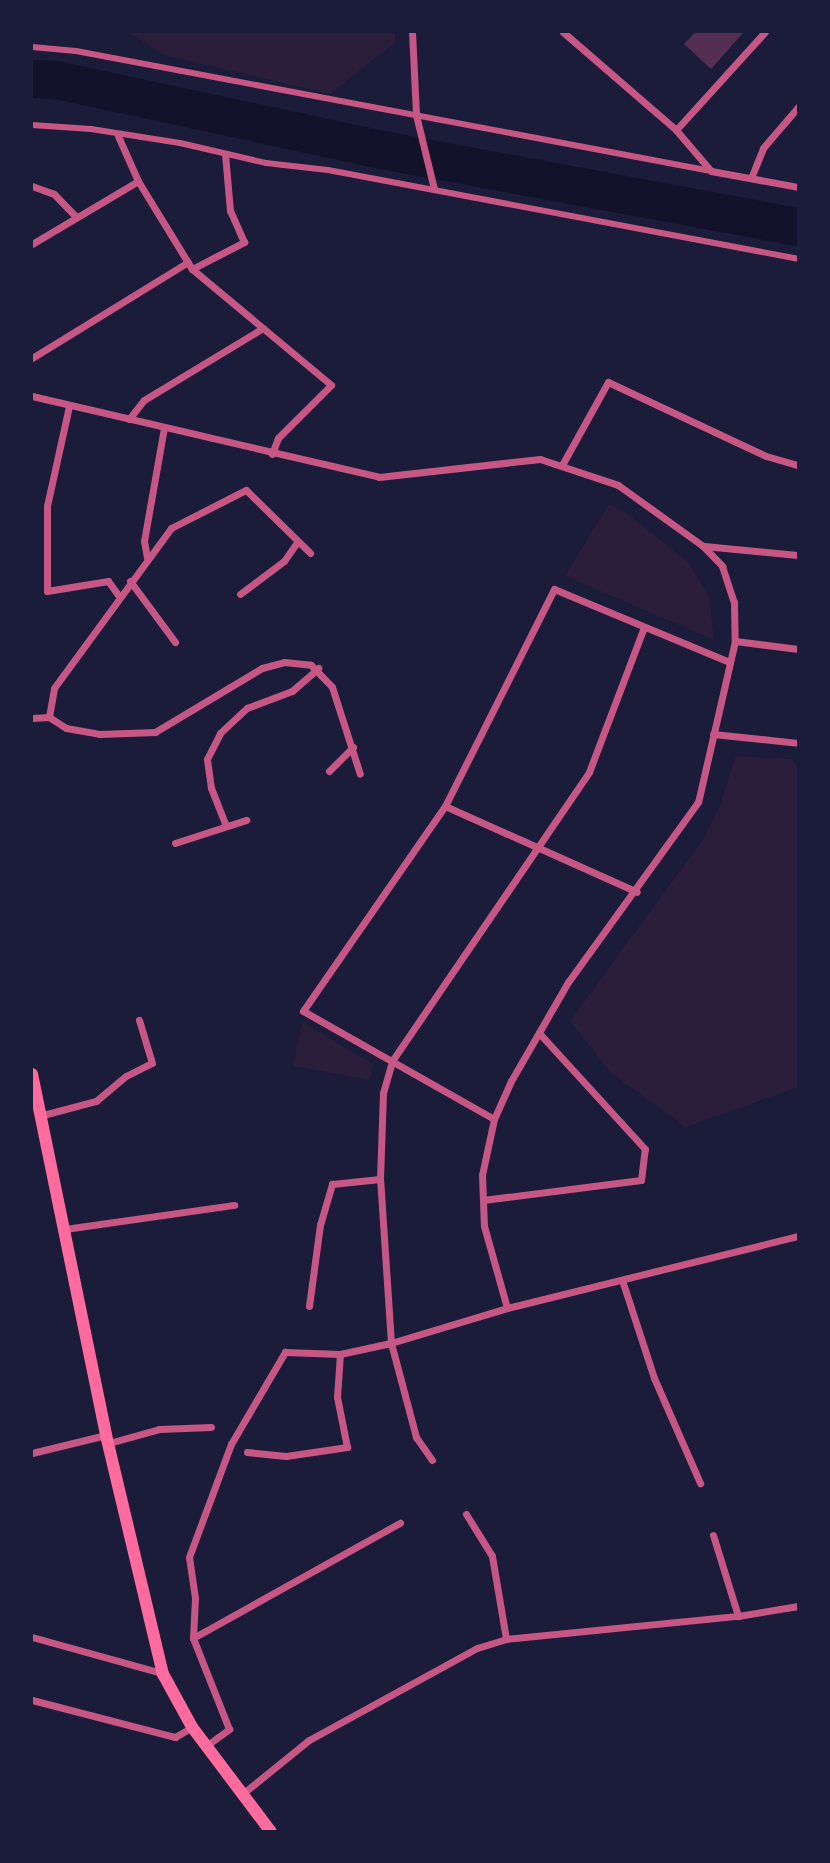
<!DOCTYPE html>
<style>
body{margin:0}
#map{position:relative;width:830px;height:1863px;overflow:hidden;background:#1b1b3a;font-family:"Fira Sans Condensed",sans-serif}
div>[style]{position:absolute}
.green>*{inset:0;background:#2a1e3b}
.river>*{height:38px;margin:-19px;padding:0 19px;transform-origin:19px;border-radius:19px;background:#12122b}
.building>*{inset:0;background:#542f53}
.pedestrian>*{height:6px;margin:-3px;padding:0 3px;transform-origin:3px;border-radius:3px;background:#c65784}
.minor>*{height:7px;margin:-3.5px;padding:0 3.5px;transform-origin:3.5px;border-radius:3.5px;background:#c65784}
.secondary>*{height:12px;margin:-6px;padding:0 6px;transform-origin:6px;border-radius:6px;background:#ff6b9d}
span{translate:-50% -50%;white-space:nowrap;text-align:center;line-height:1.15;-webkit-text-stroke:6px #1b1b3a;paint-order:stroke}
.frame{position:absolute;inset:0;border:33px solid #1b1b3a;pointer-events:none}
</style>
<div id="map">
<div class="green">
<div style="clip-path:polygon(128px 32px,395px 32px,396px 42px,330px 94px,164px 55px)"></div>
<div style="clip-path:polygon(609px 504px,624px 511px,688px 562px,709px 596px,714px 640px,565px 576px)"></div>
<div style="clip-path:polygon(736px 756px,791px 759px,798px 768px,798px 1087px,686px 1127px,611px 1073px,570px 1021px,702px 841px,719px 809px)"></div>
<div style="clip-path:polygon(302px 1022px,373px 1064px,370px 1080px,293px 1066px)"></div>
</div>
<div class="river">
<div style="left:32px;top:79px;width:24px;rotate:2deg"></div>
<div style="left:56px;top:80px;width:333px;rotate:12.1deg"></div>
<div style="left:382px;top:150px;width:423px;rotate:10.5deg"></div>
</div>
<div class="building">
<div style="clip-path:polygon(696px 32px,744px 32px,711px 69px,684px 44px)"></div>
</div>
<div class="pedestrian">
<div style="left:32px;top:47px;width:44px;rotate:5.2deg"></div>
<div style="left:76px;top:51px;width:646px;rotate:10.7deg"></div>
<div style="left:32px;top:125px;width:59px;rotate:3.9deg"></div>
<div style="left:91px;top:129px;width:90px;rotate:8.9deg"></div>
<div style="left:180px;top:143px;width:88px;rotate:13.1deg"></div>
<div style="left:266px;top:163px;width:62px;rotate:6.4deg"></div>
<div style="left:328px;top:170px;width:478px;rotate:10.7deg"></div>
</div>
<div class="minor">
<div style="left:412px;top:32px;width:83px;rotate:87.2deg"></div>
<div style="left:416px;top:115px;width:76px;rotate:76.3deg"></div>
<div style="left:563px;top:32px;width:150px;rotate:40.9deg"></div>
<div style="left:676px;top:130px;width:132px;rotate:-47.8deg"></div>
<div style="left:676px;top:130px;width:54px;rotate:49.5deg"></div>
<div style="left:711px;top:171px;width:88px;rotate:10.4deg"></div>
<div style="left:118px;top:136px;width:49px;rotate:66deg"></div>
<div style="left:138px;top:181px;width:103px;rotate:58.5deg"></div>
<div style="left:192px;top:269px;width:181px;rotate:39.8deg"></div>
<div style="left:331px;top:385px;width:75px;rotate:135deg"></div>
<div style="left:278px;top:438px;width:17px;rotate:111deg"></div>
<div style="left:751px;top:178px;width:32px;rotate:-68deg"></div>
<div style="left:763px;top:148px;width:54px;rotate:-49.5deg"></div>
<div style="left:32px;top:186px;width:23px;rotate:20deg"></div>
<div style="left:54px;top:194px;width:32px;rotate:46deg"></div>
<div style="left:32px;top:244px;width:123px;rotate:-30.7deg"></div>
<div style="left:192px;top:269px;width:59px;rotate:-27.4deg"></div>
<div style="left:244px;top:242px;width:34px;rotate:-114deg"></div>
<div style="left:230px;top:211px;width:57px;rotate:-95deg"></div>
<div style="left:32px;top:358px;width:183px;rotate:-31.6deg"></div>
<div style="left:32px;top:396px;width:356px;rotate:13.1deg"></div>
<div style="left:379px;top:477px;width:162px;rotate:-6.4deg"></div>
<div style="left:540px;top:459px;width:82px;rotate:18.4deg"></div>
<div style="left:618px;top:485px;width:105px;rotate:35.7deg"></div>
<div style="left:703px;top:546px;width:28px;rotate:46deg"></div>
<div style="left:722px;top:566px;width:38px;rotate:72deg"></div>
<div style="left:734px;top:602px;width:39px;rotate:89deg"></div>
<div style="left:735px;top:641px;width:165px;rotate:102.9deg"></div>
<div style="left:698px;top:802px;width:222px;rotate:125.8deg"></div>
<div style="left:568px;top:982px;width:114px;rotate:119.9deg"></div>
<div style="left:511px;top:1081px;width:42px;rotate:114.1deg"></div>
<div style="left:494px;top:1119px;width:57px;rotate:102.1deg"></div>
<div style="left:482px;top:1175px;width:51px;rotate:87.8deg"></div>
<div style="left:484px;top:1226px;width:85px;rotate:74.3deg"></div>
<div style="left:69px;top:406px;width:102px;rotate:102.4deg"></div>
<div style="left:47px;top:506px;width:85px;rotate:90deg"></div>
<div style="left:47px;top:591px;width:62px;rotate:-9.3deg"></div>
<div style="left:108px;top:581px;width:19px;rotate:54deg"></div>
<div style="left:129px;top:419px;width:24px;rotate:-52deg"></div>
<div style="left:144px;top:400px;width:139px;rotate:-31.2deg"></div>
<div style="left:562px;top:465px;width:95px;rotate:-61deg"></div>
<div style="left:608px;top:382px;width:174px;rotate:25.1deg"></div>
<div style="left:766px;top:456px;width:33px;rotate:16deg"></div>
<div style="left:704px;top:546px;width:94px;rotate:5.5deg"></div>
<div style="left:147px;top:558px;width:17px;rotate:-100deg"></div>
<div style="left:144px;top:541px;width:115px;rotate:-80deg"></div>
<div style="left:130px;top:581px;width:76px;rotate:53.6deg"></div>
<div style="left:240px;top:594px;width:55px;rotate:-36.9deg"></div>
<div style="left:284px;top:561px;width:24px;rotate:-55deg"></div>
<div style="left:735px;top:641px;width:64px;rotate:7.2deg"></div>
<div style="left:49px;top:717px;width:29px;rotate:-80deg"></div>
<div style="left:54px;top:688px;width:198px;rotate:-53.8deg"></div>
<div style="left:171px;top:528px;width:84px;rotate:-26.9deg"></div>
<div style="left:246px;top:490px;width:90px;rotate:44.5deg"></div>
<div style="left:32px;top:718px;width:17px;rotate:-3deg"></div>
<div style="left:49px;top:717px;width:20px;rotate:33deg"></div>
<div style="left:66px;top:728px;width:34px;rotate:10deg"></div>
<div style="left:99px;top:734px;width:56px;rotate:-2deg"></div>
<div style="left:155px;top:732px;width:125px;rotate:-30.9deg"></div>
<div style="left:262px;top:668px;width:23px;rotate:-15deg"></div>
<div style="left:284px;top:662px;width:27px;rotate:6deg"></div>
<div style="left:311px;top:665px;width:30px;rotate:46deg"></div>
<div style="left:332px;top:687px;width:91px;rotate:72.2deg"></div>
<div style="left:713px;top:734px;width:85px;rotate:6deg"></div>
<div style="left:329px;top:771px;width:34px;rotate:-45deg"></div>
<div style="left:445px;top:806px;width:210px;rotate:24.1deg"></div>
<div style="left:226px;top:826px;width:41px;rotate:-111.5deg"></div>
<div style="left:211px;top:788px;width:29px;rotate:-98deg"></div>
<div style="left:207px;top:759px;width:29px;rotate:-63deg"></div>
<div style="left:220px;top:733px;width:37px;rotate:-43deg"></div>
<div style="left:247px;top:708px;width:48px;rotate:-20.7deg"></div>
<div style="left:292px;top:691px;width:35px;rotate:-41deg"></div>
<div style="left:175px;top:843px;width:75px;rotate:-17.9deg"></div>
<div style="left:43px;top:1115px;width:55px;rotate:-14.8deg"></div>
<div style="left:96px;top:1101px;width:39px;rotate:-40deg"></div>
<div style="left:126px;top:1076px;width:29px;rotate:-27deg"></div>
<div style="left:152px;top:1063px;width:45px;rotate:-106.8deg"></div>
<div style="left:494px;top:1119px;width:219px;rotate:-150.5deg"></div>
<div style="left:303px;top:1011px;width:249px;rotate:-55.3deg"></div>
<div style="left:445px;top:806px;width:243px;rotate:-63.3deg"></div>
<div style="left:554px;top:589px;width:190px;rotate:22.6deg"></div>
<div style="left:483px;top:1200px;width:159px;rotate:-7.2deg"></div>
<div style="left:641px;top:1180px;width:31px;rotate:-83deg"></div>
<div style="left:645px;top:1149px;width:157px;rotate:-132.4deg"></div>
<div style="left:65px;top:1229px;width:171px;rotate:-8.1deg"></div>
<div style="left:622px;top:1280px;width:103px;rotate:71.9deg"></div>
<div style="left:654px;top:1378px;width:115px;rotate:66.3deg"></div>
<div style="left:309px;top:1306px;width:82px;rotate:-82.3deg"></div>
<div style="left:320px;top:1225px;width:43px;rotate:-73.7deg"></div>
<div style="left:332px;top:1184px;width:48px;rotate:-5.9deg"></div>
<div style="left:109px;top:1443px;width:52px;rotate:-15.6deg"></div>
<div style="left:159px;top:1429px;width:52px;rotate:-2.2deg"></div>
<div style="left:247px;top:1452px;width:39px;rotate:6deg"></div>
<div style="left:286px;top:1456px;width:62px;rotate:-8.4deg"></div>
<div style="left:347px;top:1447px;width:51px;rotate:-101.3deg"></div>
<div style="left:337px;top:1397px;width:43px;rotate:-86deg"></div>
<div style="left:32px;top:1453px;width:76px;rotate:-13.7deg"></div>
<div style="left:432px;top:1460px;width:28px;rotate:-125deg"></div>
<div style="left:416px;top:1437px;width:97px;rotate:-104.9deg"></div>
<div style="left:391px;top:1343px;width:164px;rotate:-93.8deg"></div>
<div style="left:380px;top:1179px;width:86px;rotate:-88deg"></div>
<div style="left:383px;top:1093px;width:33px;rotate:-74deg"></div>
<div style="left:392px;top:1061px;width:350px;rotate:-55.7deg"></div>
<div style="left:589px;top:772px;width:155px;rotate:-69.2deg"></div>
<div style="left:466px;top:1514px;width:49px;rotate:58.2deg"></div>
<div style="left:492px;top:1556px;width:84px;rotate:80.4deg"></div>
<div style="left:713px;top:1535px;width:85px;rotate:72.8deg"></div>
<div style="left:32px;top:1637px;width:135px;rotate:15.5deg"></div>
<div style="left:193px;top:1638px;width:237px;rotate:-29.1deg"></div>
<div style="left:32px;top:1700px;width:148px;rotate:14.5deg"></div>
<div style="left:175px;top:1737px;width:20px;rotate:-30deg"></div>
<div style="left:206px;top:1746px;width:29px;rotate:-36deg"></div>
<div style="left:229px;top:1729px;width:98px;rotate:-111.6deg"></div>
<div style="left:193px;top:1638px;width:40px;rotate:-87.1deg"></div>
<div style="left:195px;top:1598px;width:41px;rotate:-98.3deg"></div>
<div style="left:189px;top:1557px;width:121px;rotate:-69.6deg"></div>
<div style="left:231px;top:1444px;width:107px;rotate:-59.6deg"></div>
<div style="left:285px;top:1352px;width:55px;rotate:2.1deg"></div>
<div style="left:340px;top:1354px;width:52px;rotate:-12.2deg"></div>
<div style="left:391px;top:1343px;width:121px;rotate:-16.8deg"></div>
<div style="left:507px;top:1308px;width:300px;rotate:-13.9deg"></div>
<div style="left:241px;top:1795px;width:87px;rotate:-39deg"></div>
<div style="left:309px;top:1740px;width:192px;rotate:-28.7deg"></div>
<div style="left:477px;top:1648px;width:30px;rotate:-17deg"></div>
<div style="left:506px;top:1639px;width:233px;rotate:-5.7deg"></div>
<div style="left:738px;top:1616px;width:61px;rotate:-9.5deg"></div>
</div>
<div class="secondary">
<div style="left:32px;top:1074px;width:369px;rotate:78.4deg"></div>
<div style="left:106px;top:1435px;width:246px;rotate:76.6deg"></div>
<div style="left:163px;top:1674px;width:60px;rotate:61.3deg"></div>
<div style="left:192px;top:1727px;width:131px;rotate:53deg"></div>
</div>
<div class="frame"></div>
</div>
